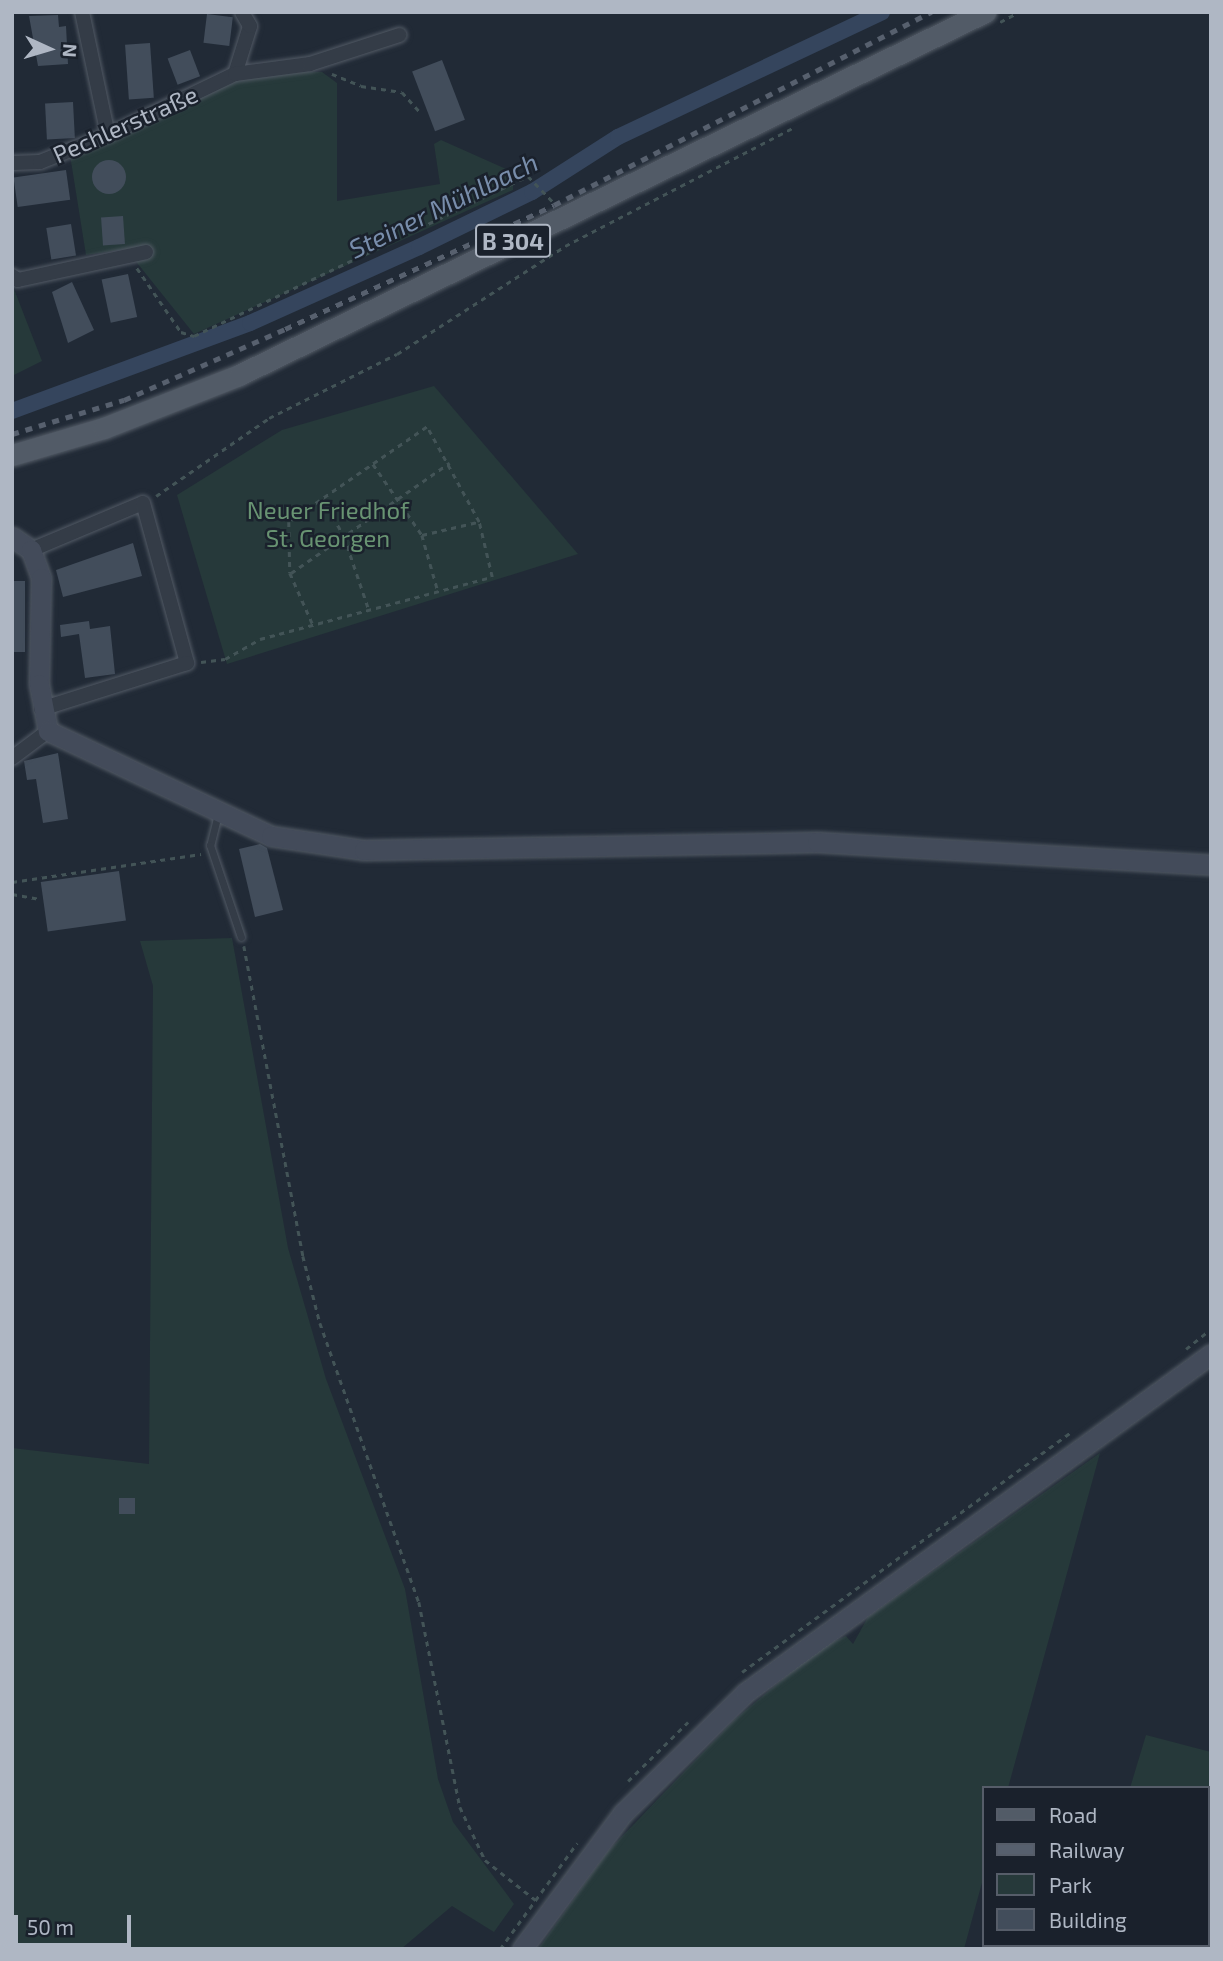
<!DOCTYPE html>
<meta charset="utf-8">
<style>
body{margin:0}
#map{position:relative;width:1223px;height:1961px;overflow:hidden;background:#212a36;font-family:"Exo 2",sans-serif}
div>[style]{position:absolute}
.green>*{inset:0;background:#26393a}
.canal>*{height:16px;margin:-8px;padding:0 8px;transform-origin:8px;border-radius:8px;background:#35455d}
.building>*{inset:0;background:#424d5b;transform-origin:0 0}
.round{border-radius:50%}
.path>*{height:2.5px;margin-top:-1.25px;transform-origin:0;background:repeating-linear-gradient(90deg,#435457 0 5px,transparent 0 10px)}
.roads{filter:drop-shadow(0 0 2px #525a65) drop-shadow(0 0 2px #525a65)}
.lane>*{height:7px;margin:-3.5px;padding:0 3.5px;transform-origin:3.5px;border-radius:3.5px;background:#343c47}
.street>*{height:14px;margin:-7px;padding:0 7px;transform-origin:7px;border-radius:7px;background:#343c47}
.secondary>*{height:19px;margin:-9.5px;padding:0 9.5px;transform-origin:9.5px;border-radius:9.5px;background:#434b5a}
.primary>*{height:21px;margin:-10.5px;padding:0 10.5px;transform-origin:10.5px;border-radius:10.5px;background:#525b67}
.rail>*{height:4.5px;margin-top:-2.25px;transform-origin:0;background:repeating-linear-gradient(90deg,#57606e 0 7px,transparent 0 14px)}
span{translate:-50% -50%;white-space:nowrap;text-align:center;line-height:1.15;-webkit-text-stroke:5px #1a212c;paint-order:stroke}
.shield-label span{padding:2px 5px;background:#1a212c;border:2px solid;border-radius:5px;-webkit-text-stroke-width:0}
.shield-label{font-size:23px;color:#afb7c4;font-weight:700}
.street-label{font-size:24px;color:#afb7c4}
.park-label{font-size:24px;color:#689372}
.water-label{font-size:26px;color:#788dab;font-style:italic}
.frame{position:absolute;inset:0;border:14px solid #afb7c4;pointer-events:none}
.legend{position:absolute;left:982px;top:1786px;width:228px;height:161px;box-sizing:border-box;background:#1a212c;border:2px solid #565d69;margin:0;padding:9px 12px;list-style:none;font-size:21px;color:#afb7c4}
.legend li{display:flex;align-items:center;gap:14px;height:35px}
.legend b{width:35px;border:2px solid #565d69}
.north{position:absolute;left:14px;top:14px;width:70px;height:70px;-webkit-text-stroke:5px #1a212c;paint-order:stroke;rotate:94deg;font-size:19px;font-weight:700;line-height:28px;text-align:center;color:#afb7c4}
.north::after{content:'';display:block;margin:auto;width:24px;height:32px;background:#afb7c4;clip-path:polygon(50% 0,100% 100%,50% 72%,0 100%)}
.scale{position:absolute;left:14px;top:1915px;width:117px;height:32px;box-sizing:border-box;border:4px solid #afb7c4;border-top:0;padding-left:9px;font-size:21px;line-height:24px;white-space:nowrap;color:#afb7c4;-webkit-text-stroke:5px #1a212c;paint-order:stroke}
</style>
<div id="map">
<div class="green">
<div style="clip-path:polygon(295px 71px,322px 72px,337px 83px,337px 201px,440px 184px,434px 144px,441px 140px,513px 172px,513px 190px,194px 334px,126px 249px,86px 255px,70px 155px,236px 80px)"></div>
<div style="clip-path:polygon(12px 284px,42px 361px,12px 376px)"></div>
<div style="clip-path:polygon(434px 386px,578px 554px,227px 664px,177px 495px,282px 430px)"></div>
<div style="clip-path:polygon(232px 938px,288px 1248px,326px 1379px,405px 1589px,438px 1779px,453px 1822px,514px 1904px,494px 1932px,452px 1906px,401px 1949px,12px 1949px,12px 1448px,149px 1464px,153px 986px,140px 941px)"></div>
<div style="clip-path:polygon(1100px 1453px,1008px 1788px,983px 1788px,983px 1879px,964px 1949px,538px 1949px,608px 1851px,734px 1720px,820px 1648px,846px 1636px,853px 1644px,868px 1617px)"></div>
<div style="clip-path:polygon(1146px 1735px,1211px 1752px,1211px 1949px,1086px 1949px,1207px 1945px,1207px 1788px,1130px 1788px)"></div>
</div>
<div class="canal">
<div style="left:12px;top:411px;width:254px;rotate:-20.3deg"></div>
<div style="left:250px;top:323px;width:185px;rotate:-24.2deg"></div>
<div style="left:419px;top:247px;width:126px;rotate:-26deg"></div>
<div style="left:532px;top:192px;width:102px;rotate:-32.6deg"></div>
<div style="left:618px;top:137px;width:292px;rotate:-25.3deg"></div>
</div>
<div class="building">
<div style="left:207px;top:14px;width:26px;height:29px;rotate:7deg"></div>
<div style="clip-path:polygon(58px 15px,59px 27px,66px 26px,68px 64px,38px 66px,29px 16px)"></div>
<div style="left:150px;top:43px;width:55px;height:25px;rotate:86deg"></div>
<div style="left:190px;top:50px;width:28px;height:24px;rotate:69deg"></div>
<div style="left:442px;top:60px;width:64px;height:32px;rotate:69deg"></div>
<div style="left:73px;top:102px;width:36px;height:28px;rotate:87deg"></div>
<div class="round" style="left:92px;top:160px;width:34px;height:34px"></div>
<div style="left:66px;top:170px;width:30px;height:53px;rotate:82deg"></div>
<div style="left:123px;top:216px;width:28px;height:22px;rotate:86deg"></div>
<div style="left:71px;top:224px;width:32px;height:25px;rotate:81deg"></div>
<div style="left:128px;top:274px;width:44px;height:27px;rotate:78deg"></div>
<div style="clip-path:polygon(72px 282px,94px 330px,68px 343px,52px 292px)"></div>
<div style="clip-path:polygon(133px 543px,142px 576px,63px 597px,56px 570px)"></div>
<div style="left:12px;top:581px;width:13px;height:71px"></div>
<div style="clip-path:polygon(89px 621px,90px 629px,110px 626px,115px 674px,85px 678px,79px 634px,61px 637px,60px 625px)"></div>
<div style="clip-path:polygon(58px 753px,68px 819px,43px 823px,36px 779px,27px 780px,24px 761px)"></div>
<div style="clip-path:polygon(260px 844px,267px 848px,283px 910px,255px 917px,239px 849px)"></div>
<div style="left:119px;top:871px;width:50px;height:79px;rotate:82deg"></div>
<div style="left:119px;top:1498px;width:16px;height:16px"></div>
</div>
<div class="path">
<div style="left:1000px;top:22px;width:21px;rotate:-28deg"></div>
<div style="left:332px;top:74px;width:31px;rotate:22deg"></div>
<div style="left:361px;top:86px;width:41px;rotate:8.3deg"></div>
<div style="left:402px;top:92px;width:27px;rotate:48deg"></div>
<div style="left:137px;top:268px;width:78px;rotate:55.5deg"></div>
<div style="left:181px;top:332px;width:14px;rotate:17deg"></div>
<div style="left:194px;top:336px;width:370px;rotate:-25.6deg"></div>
<div style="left:528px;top:176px;width:36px;rotate:46deg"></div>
<div style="left:373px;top:464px;width:86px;rotate:55.4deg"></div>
<div style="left:422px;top:535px;width:57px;rotate:-13.1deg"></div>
<div style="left:156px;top:496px;width:137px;rotate:-34.6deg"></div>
<div style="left:269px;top:418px;width:143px;rotate:-26.6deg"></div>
<div style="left:397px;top:354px;width:200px;rotate:-32.7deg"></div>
<div style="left:565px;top:246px;width:259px;rotate:-27.4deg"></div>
<div style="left:323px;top:499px;width:43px;rotate:60.4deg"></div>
<div style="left:344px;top:536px;width:78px;rotate:71.3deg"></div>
<div style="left:422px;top:535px;width:58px;rotate:74.1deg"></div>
<div style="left:291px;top:573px;width:193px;rotate:-34.8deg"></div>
<div style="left:201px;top:662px;width:24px;rotate:-7deg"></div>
<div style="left:225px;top:659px;width:40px;rotate:-29.7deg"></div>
<div style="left:260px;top:639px;width:240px;rotate:-15deg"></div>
<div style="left:492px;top:577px;width:57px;rotate:-103.3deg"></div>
<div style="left:479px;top:522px;width:108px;rotate:-118.7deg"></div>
<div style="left:427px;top:427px;width:168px;rotate:145.5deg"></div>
<div style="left:289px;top:522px;width:51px;rotate:88.9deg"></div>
<div style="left:290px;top:573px;width:57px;rotate:66.1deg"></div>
<div style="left:12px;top:882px;width:191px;rotate:-8.4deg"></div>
<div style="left:12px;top:894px;width:27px;rotate:10deg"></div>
<div style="left:244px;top:946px;width:316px;rotate:79.2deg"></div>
<div style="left:303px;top:1256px;width:69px;rotate:75.8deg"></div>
<div style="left:320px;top:1323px;width:296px;rotate:70.5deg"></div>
<div style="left:419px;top:1602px;width:209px;rotate:78.7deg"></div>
<div style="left:460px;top:1807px;width:59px;rotate:64.7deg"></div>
<div style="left:485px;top:1860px;width:66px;rotate:38.3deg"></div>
<div style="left:1186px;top:1349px;width:32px;rotate:-39deg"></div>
<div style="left:742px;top:1672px;width:406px;rotate:-36.1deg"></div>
<div style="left:628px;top:1781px;width:84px;rotate:-44.5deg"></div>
<div style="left:500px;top:1949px;width:131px;rotate:-54deg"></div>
</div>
<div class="roads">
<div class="lane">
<div style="left:218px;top:814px;width:32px;rotate:104deg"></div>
<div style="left:210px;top:845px;width:97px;rotate:71.4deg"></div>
</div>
<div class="street">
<div style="left:82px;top:12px;width:126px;rotate:78.1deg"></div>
<div style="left:235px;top:74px;width:50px;rotate:-72.6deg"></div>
<div style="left:250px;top:26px;width:16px;rotate:-120deg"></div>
<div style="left:12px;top:163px;width:28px;rotate:-2deg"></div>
<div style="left:40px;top:162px;width:73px;rotate:-21.7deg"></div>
<div style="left:108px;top:135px;width:141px;rotate:-25.7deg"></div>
<div style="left:235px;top:74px;width:76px;rotate:-7.6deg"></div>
<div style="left:310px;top:64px;width:94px;rotate:-18deg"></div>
<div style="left:12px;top:276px;width:7px;rotate:34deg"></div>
<div style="left:18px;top:280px;width:131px;rotate:-12.3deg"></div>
<div style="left:31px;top:550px;width:121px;rotate:-22.8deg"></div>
<div style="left:143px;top:503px;width:166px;rotate:74.6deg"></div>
<div style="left:187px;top:663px;width:153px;rotate:162.5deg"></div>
<div style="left:12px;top:758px;width:45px;rotate:-36.9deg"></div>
</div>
<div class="secondary">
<div style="left:12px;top:537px;width:23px;rotate:34deg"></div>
<div style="left:31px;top:550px;width:30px;rotate:70deg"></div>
<div style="left:41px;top:578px;width:106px;rotate:91.1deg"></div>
<div style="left:39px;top:684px;width:48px;rotate:79.2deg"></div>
<div style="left:48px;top:731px;width:246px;rotate:25.2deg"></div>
<div style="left:271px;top:836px;width:94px;rotate:8.6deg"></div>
<div style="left:364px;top:850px;width:453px;rotate:-1deg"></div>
<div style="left:817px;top:842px;width:395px;rotate:3.3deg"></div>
<div style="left:522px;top:1949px;width:169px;rotate:-53.4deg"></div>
<div style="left:623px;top:1813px;width:171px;rotate:-44.5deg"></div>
<div style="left:745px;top:1693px;width:576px;rotate:-36.03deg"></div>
</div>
<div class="primary">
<div style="left:12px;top:455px;width:96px;rotate:-16.4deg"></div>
<div style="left:104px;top:428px;width:145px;rotate:-21.4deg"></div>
<div style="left:239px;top:375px;width:830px;rotate:-25.95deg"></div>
</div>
</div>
<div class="rail">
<div style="left:12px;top:434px;width:117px;rotate:-16.9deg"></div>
<div style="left:124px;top:400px;width:176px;rotate:-23.8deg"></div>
<div style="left:285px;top:329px;width:296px;rotate:-24.7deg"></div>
<div style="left:554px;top:205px;width:424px;rotate:-27.1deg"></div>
</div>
<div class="shield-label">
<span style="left:513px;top:241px">B 304</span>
</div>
<div class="street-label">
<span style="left:125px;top:124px;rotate:-24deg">Pechlerstraße</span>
</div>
<div class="park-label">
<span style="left:328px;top:524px">Neuer Friedhof<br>St. Georgen</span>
</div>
<div class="water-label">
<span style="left:443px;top:205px;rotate:-26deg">Steiner Mühlbach</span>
</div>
<div class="frame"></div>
<ul class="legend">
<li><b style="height:9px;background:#525b67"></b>Road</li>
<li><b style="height:9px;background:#57606e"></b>Railway</li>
<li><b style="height:19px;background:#26393a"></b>Park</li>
<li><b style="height:19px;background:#424d5b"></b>Building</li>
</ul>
<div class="north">N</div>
<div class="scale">50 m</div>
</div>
